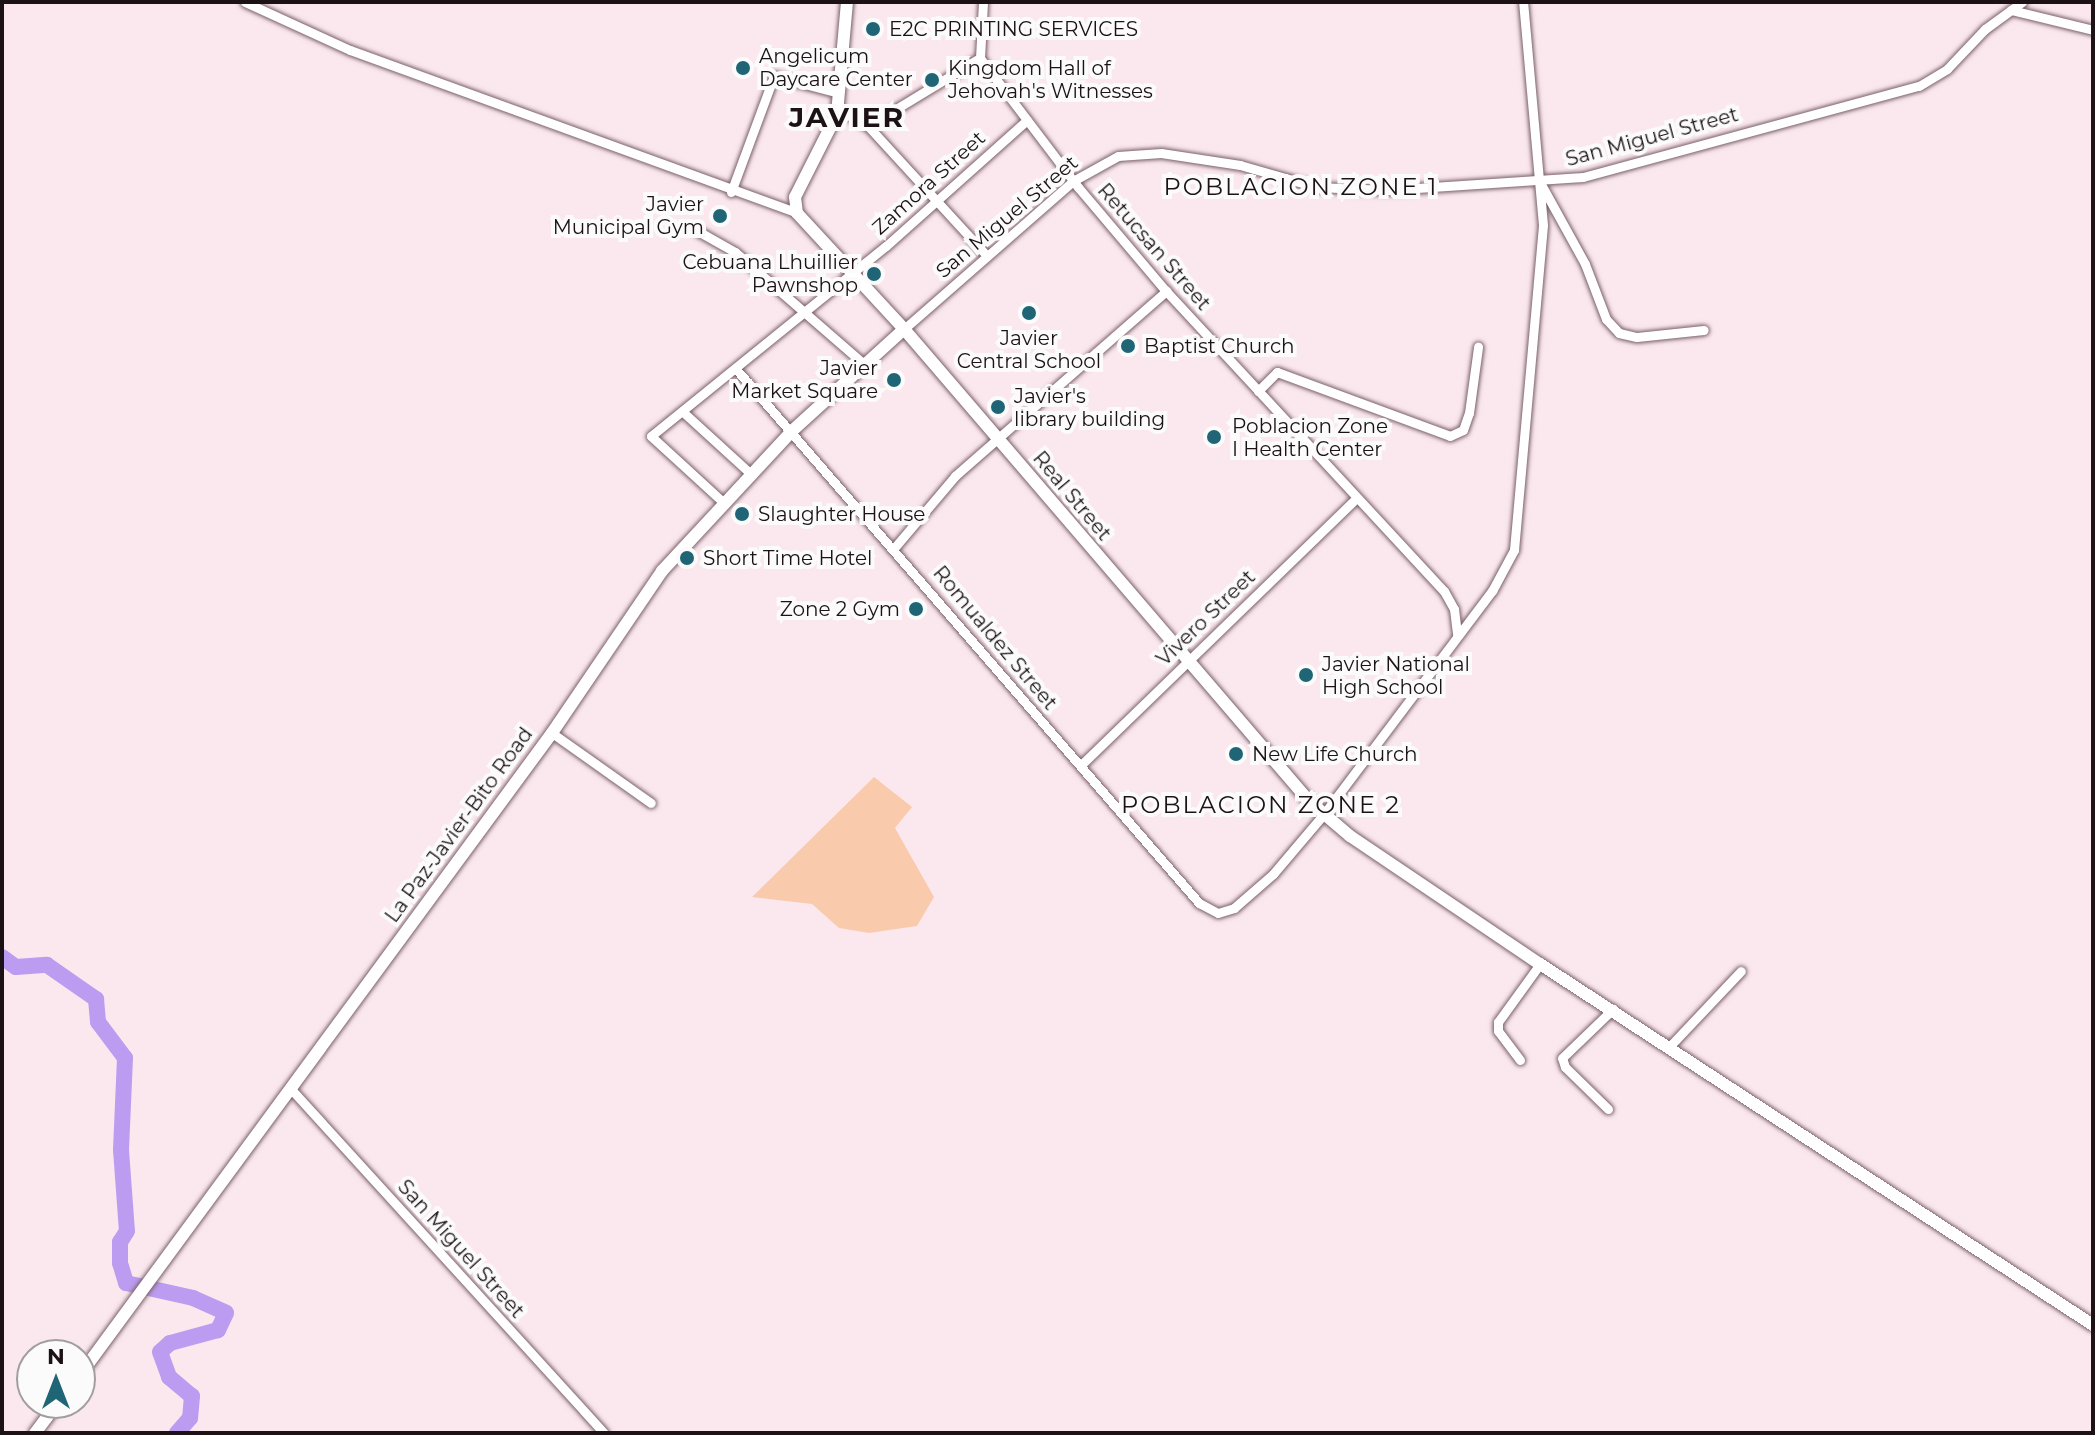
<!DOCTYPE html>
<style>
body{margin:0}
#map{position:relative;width:2095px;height:1435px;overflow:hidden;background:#fbe8ee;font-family:Montserrat,sans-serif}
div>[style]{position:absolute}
.green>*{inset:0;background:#facaad}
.river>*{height:16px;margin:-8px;padding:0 8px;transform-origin:8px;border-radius:8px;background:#bc9cf1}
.roads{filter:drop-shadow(0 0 2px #7a6069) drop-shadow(0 0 2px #7a6069)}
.minor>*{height:9px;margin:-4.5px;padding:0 4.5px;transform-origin:4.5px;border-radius:4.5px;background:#fff}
.major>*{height:12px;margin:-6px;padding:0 6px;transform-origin:6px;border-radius:6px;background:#fff}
.dots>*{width:22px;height:22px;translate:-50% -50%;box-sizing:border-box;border:4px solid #fbfbfb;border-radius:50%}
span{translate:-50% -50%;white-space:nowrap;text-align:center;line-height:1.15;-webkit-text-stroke:8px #fbfbfb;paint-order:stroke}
.poi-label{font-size:20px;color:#1c1215}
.left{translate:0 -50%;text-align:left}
.right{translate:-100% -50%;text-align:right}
.street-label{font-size:20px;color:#1c1215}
.quarter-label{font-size:24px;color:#1c1215;letter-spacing:2px}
.district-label{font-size:28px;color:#1c1215;font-weight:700;letter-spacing:2px}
.frame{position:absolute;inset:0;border:4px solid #1c1215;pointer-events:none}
.north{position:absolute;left:16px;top:1339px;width:80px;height:80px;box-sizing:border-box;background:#fbfbfb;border:2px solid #a29e9f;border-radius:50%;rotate:0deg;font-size:22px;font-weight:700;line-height:32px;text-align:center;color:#1c1215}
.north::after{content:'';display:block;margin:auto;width:28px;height:36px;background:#206576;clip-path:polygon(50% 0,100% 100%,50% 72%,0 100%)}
</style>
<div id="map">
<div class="green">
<div style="clip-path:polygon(874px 777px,912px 807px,895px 828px,934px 897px,917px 926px,869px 933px,839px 928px,812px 904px,752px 897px)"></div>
</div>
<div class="river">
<div style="left:2px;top:957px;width:17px;rotate:36deg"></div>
<div style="left:16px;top:967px;width:31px;rotate:-4deg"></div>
<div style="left:47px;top:965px;width:60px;rotate:34.8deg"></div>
<div style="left:96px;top:999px;width:23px;rotate:85deg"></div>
<div style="left:98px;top:1022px;width:45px;rotate:53.1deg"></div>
<div style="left:125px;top:1058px;width:92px;rotate:92.5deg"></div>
<div style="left:121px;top:1150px;width:81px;rotate:85.8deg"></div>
<div style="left:127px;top:1231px;width:13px;rotate:122deg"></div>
<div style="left:120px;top:1242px;width:21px;rotate:90deg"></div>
<div style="left:120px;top:1263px;width:21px;rotate:73deg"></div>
<div style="left:126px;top:1283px;width:69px;rotate:12.6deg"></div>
<div style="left:193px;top:1298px;width:36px;rotate:24deg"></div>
<div style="left:226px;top:1313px;width:19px;rotate:115deg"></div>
<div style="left:218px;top:1330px;width:50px;rotate:164.8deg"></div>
<div style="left:170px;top:1343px;width:13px;rotate:138deg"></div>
<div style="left:160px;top:1352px;width:27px;rotate:70deg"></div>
<div style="left:169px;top:1377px;width:30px;rotate:40deg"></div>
<div style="left:192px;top:1396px;width:22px;rotate:95deg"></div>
<div style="left:190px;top:1418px;width:20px;rotate:131deg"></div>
</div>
<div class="roads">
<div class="minor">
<div style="left:245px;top:2px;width:115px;rotate:24.6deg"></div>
<div style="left:350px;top:50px;width:476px;rotate:20deg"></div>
<div style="left:2011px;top:10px;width:84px;rotate:13.7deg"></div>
<div style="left:980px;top:58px;width:162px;rotate:52.8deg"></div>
<div style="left:1078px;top:187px;width:136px;rotate:49.8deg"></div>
<div style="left:1166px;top:291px;width:409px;rotate:47.2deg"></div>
<div style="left:1444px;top:591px;width:21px;rotate:61deg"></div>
<div style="left:1454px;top:609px;width:26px;rotate:83deg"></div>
<div style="left:838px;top:109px;width:34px;rotate:30deg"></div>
<div style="left:868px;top:126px;width:176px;rotate:47.5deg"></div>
<div style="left:868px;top:126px;width:131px;rotate:-31.3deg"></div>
<div style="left:980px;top:58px;width:56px;rotate:-86.9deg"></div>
<div style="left:1542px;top:186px;width:89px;rotate:61.1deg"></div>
<div style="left:1585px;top:264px;width:59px;rotate:69.1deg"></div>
<div style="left:1606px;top:319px;width:19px;rotate:47deg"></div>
<div style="left:1619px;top:333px;width:18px;rotate:13deg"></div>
<div style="left:1637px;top:337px;width:67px;rotate:-6deg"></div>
<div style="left:731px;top:192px;width:124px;rotate:-69.7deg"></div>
<div style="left:774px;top:76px;width:67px;rotate:14.7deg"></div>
<div style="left:696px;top:230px;width:45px;rotate:29.4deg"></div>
<div style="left:735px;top:252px;width:171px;rotate:41deg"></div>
<div style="left:904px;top:329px;width:225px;rotate:-41.2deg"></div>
<div style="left:1073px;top:181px;width:51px;rotate:-29.1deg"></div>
<div style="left:1118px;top:156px;width:43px;rotate:-4deg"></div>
<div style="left:1161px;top:153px;width:80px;rotate:8.6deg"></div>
<div style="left:1240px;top:165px;width:79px;rotate:16.1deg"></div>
<div style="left:1316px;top:187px;width:71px;rotate:2.4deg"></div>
<div style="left:1387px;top:190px;width:196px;rotate:-3.8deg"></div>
<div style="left:1583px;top:177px;width:348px;rotate:-15.2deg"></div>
<div style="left:1919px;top:86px;width:33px;rotate:-31deg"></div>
<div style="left:1947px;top:69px;width:55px;rotate:-46.5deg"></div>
<div style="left:1985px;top:29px;width:46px;rotate:-36.1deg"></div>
<div style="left:736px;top:369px;width:707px;rotate:49.07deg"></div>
<div style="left:1199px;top:903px;width:21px;rotate:28deg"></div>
<div style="left:1218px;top:913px;width:17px;rotate:-17deg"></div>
<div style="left:1234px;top:908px;width:52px;rotate:-41.1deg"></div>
<div style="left:1273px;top:874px;width:77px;rotate:-49.7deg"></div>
<div style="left:1323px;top:815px;width:281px;rotate:-53deg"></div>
<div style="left:1492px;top:591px;width:47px;rotate:-61.8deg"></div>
<div style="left:1514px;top:550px;width:326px;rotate:-84.9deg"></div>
<div style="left:1543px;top:225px;width:224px;rotate:-95.1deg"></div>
<div style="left:1258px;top:391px;width:27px;rotate:-45deg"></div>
<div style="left:1277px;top:372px;width:184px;rotate:20.3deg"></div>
<div style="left:1450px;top:436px;width:14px;rotate:-25deg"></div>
<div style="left:1463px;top:430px;width:18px;rotate:-71deg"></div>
<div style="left:1469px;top:413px;width:67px;rotate:-82.2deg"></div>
<div style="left:683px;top:412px;width:92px;rotate:42.4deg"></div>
<div style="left:724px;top:503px;width:99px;rotate:-137.5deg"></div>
<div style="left:651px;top:436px;width:302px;rotate:-39deg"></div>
<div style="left:886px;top:246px;width:189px;rotate:-41.8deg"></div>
<div style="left:895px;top:547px;width:93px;rotate:-49.8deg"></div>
<div style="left:955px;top:476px;width:281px;rotate:-41.2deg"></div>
<div style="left:552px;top:733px;width:121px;rotate:35.3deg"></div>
<div style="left:1081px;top:765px;width:384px;rotate:-44.1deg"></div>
<div style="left:1670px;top:1046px;width:103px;rotate:-46.6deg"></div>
<div style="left:1520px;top:1060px;width:36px;rotate:-127deg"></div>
<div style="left:1498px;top:1031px;width:9px;rotate:-90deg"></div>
<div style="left:1498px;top:1022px;width:72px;rotate:-54.1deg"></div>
<div style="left:291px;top:1089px;width:465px;rotate:47.7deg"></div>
<div style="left:1608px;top:1109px;width:60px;rotate:-135.7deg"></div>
<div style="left:1565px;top:1067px;width:9px;rotate:-108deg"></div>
<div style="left:1562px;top:1058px;width:71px;rotate:-43.9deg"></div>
</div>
<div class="major">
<div style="left:847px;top:2px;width:112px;rotate:95.1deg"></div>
<div style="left:837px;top:114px;width:93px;rotate:116.8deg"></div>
<div style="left:795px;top:197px;width:16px;rotate:83deg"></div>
<div style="left:797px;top:213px;width:158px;rotate:47.3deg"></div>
<div style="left:904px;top:329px;width:622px;rotate:49.37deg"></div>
<div style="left:1309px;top:801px;width:54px;rotate:40.5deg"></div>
<div style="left:1350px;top:836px;width:229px;rotate:34deg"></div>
<div style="left:1540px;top:964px;width:660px;rotate:33.14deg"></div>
<div style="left:80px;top:1375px;width:797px;rotate:-53.68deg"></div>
<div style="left:552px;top:733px;width:196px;rotate:-55.8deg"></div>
<div style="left:662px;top:571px;width:191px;rotate:-47.1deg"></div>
<div style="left:792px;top:431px;width:151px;rotate:-42.3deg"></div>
<div style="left:35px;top:1433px;width:38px;rotate:-53deg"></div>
</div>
</div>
<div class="dots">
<div style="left:873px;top:29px;background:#206576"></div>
<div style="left:743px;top:68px;background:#206576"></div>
<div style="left:932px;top:80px;background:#206576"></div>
<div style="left:720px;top:216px;background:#206576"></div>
<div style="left:874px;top:274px;background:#206576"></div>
<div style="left:1029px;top:313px;background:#206576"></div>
<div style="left:1128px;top:346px;background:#206576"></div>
<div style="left:894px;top:380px;background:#206576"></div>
<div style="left:998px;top:407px;background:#206576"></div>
<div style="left:1214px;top:437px;background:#206576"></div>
<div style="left:742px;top:514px;background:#206576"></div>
<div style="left:687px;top:558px;background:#206576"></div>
<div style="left:916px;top:609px;background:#206576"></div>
<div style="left:1306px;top:675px;background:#206576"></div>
<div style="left:1236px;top:754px;background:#206576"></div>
</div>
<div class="poi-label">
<span class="left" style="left:889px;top:29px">E2C PRINTING SERVICES</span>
<span class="left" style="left:759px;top:68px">Angelicum<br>Daycare Center</span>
<span class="left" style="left:948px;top:80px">Kingdom Hall of<br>Jehovah's Witnesses</span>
<span class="right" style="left:704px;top:216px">Javier<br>Municipal Gym</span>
<span class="right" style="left:858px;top:274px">Cebuana Lhuillier<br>Pawnshop</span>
<span style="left:1029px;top:350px">Javier<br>Central School</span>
<span class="left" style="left:1144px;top:346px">Baptist Church</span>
<span class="right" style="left:878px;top:380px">Javier<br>Market Square</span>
<span class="left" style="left:1014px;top:408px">Javier's<br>library building</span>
<span class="left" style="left:1232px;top:438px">Poblacion Zone<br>I Health Center</span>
<span class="left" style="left:758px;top:514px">Slaughter House</span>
<span class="left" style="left:703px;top:558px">Short Time Hotel</span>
<span class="right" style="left:900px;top:609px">Zone 2 Gym</span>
<span class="left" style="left:1322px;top:676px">Javier National<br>High School</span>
<span class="left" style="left:1252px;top:754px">New Life Church</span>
</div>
<div class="street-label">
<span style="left:1652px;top:137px;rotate:-15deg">San Miguel Street</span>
<span style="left:929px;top:183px;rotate:-42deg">Zamora Street</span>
<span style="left:1007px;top:217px;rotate:-40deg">San Miguel Street</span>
<span style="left:1154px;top:247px;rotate:49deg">Retucsan Street</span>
<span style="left:1072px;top:496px;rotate:50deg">Real Street</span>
<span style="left:1206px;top:618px;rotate:-44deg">Vivero Street</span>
<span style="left:995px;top:638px;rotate:50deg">Romualdez Street</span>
<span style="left:459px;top:825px;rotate:-54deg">La Paz-Javier-Bito Road</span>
<span style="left:461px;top:1249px;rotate:48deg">San Miguel Street</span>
</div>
<div class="quarter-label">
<span style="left:1301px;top:187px">POBLACION ZONE 1</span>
<span style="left:1261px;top:805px">POBLACION ZONE 2</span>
</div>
<div class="district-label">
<span style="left:847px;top:117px">JAVIER</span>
</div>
<div class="frame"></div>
<div class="north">N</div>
</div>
